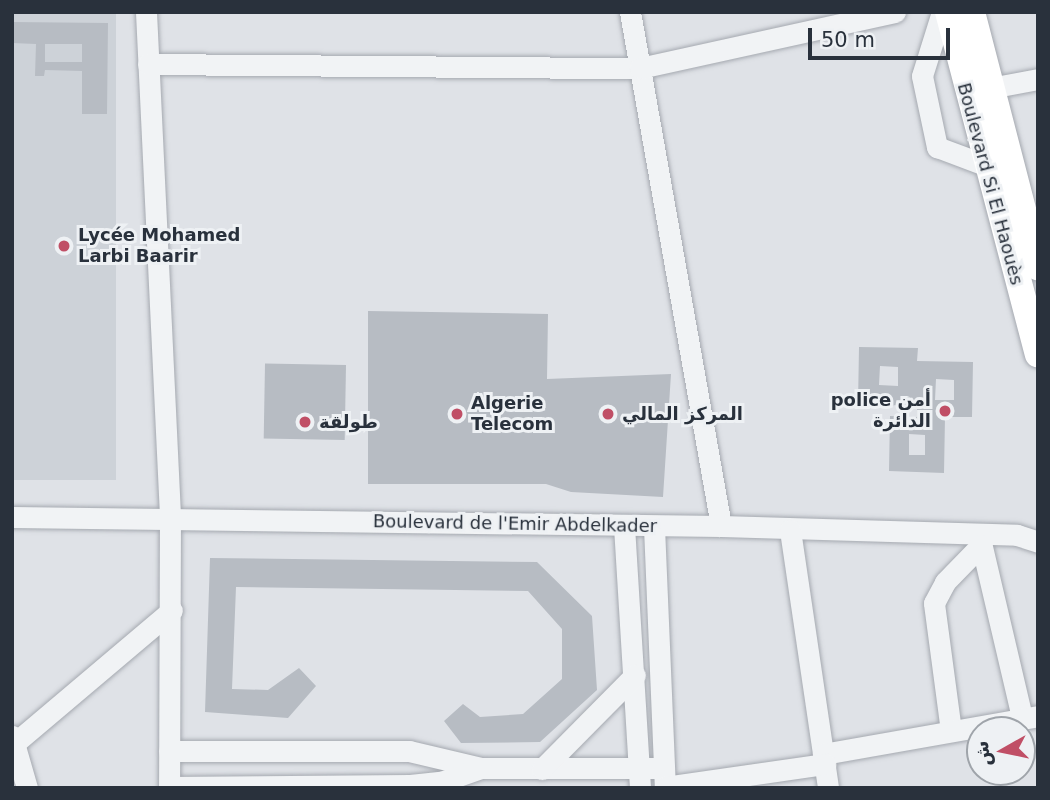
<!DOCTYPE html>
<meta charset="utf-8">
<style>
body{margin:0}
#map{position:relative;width:1050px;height:800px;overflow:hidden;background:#dfe2e7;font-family:"DejaVu Sans","Noto Naskh Arabic",sans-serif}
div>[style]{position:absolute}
.built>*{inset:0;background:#cdd2d8;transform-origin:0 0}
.building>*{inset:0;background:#b7bcc3;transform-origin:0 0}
.roads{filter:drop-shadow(0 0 2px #a5a9b0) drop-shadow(0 0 2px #a5a9b0)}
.minor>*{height:21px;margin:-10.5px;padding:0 10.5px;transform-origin:10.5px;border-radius:10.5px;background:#f1f3f5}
.major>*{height:26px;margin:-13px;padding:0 13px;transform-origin:13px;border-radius:13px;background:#fff}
.dots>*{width:19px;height:19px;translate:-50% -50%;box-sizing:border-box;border:4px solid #eef1f4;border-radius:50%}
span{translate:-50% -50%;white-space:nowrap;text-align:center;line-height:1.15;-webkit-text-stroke:6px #eef1f4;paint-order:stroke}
.street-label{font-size:18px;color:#29313c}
.poi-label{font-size:18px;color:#29313c;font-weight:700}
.left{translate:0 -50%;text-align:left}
.right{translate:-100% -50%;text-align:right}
.frame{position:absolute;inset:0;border:14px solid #29313c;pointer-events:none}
.north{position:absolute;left:966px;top:716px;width:70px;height:70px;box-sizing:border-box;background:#eef1f4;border:2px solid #9fa4aa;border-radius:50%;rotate:261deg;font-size:19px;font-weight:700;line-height:28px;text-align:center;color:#29313c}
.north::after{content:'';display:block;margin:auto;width:24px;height:32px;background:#c04f66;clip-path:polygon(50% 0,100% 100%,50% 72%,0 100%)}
.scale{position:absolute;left:808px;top:28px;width:142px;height:32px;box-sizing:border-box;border:4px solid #29313c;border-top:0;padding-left:9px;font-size:21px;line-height:24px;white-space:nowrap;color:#29313c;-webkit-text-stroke:5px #eef1f4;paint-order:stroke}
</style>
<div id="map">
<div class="built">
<div style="left:12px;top:12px;width:104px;height:468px"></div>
</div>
<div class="building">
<div style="clip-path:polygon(evenodd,12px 22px,108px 23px,107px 114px,82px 114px,82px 71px,45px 70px,44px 76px,35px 76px,36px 44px,12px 43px,12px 22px,45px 44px,82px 44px,82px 62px,45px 62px,45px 44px)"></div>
<div style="clip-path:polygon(368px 311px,548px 314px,547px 379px,671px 374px,663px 497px,571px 492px,546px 484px,368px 484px)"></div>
<div style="clip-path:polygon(evenodd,859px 347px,918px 348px,917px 361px,973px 362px,972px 417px,945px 417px,944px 473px,889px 471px,890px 416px,917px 417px,917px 406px,858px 404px,859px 347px,880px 366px,898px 367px,898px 386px,879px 385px,880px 366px,859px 347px,936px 379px,954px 380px,954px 400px,935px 400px,936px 379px,859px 347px,909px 434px,925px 435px,925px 455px,909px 455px,909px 434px)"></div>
<div style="left:346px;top:365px;width:75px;height:81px;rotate:91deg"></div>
<div style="clip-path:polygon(210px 558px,537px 562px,592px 616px,597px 690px,540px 742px,461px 743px,444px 721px,463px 704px,480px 717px,523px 714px,562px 679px,562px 629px,528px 591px,236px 587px,232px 689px,268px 690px,299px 668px,316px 686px,288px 718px,205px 712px)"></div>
</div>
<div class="roads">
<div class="minor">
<div style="left:146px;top:12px;width:505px;rotate:87.27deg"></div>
<div style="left:170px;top:516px;width:272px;rotate:90.2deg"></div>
<div style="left:630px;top:12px;width:522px;rotate:79.96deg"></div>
<div style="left:942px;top:12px;width:67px;rotate:107.4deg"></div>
<div style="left:922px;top:76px;width:73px;rotate:78.1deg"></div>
<div style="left:937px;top:147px;width:51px;rotate:20.6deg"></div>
<div style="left:148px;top:64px;width:492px;rotate:0.5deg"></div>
<div style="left:640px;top:68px;width:261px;rotate:-12.4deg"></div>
<div style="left:990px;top:88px;width:49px;rotate:-10.6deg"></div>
<div style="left:12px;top:517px;width:709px;rotate:0.73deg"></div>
<div style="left:721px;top:526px;width:296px;rotate:1.7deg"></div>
<div style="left:1017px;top:535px;width:22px;rotate:18deg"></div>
<div style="left:624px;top:526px;width:262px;rotate:86.5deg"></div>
<div style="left:654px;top:527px;width:261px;rotate:87.6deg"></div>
<div style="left:790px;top:530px;width:261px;rotate:81.6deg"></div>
<div style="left:979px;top:534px;width:189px;rotate:76.8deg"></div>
<div style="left:951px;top:731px;width:129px;rotate:-97.6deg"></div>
<div style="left:934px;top:603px;width:24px;rotate:-62deg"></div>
<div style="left:945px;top:582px;width:52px;rotate:-45.8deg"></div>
<div style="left:12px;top:736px;width:54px;rotate:73.9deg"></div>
<div style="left:16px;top:742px;width:204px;rotate:-40.2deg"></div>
<div style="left:169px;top:751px;width:240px"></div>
<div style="left:409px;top:751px;width:74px;rotate:13.3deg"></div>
<div style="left:481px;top:768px;width:183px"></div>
<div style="left:823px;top:754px;width:218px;rotate:-10deg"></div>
<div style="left:542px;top:769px;width:132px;rotate:-45.3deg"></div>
<div style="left:169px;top:787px;width:241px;rotate:-0.5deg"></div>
<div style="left:410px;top:785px;width:31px;rotate:-6deg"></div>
<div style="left:441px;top:782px;width:42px;rotate:-19.3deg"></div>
<div style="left:665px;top:787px;width:162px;rotate:-8.2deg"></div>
</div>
<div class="major">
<div style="left:948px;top:12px;width:354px;rotate:75.3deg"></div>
<div style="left:972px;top:12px;width:264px;rotate:75.5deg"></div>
</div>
</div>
<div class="dots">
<div style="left:64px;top:246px;background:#c04f66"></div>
<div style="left:945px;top:411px;background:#c04f66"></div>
<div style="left:457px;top:414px;background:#c04f66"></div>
<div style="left:608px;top:414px;background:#c04f66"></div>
<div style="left:305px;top:422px;background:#c04f66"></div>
</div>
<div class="street-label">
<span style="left:990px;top:184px;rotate:75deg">Boulevard Si El Haouès</span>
<span style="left:515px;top:524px;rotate:1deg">Boulevard de l'Emir Abdelkader</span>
</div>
<div class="poi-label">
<span class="left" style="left:78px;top:246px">Lycée Mohamed<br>Larbi Baarir</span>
<span class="right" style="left:931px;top:411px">police أمن<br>الدائرة</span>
<span class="left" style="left:471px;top:414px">Algerie<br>Telecom</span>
<span class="left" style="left:622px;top:414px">المركز المالي</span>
<span class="left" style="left:319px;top:422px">طولقة</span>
</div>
<div class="frame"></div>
<div class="north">ش</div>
<div class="scale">50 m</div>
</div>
